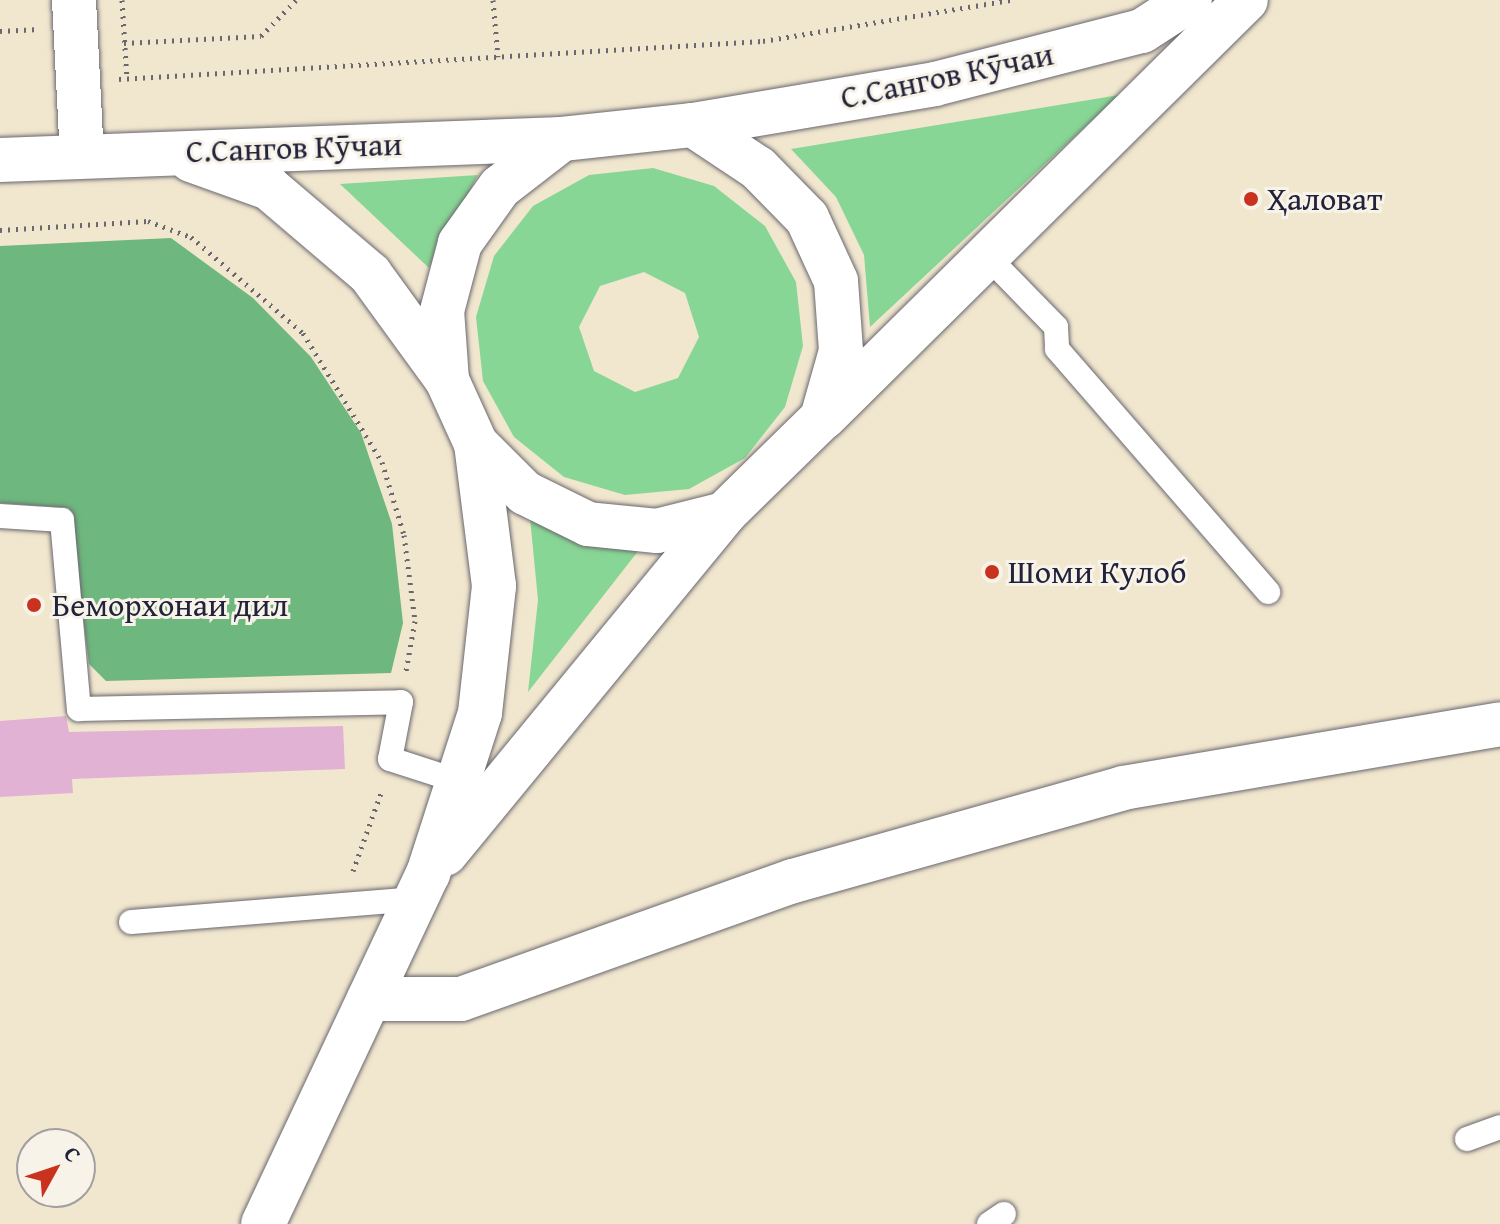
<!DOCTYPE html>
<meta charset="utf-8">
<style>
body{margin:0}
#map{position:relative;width:1500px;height:1224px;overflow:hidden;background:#f1e7cf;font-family:"Gentium Book Plus",serif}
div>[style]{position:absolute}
.green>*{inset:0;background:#88d695}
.forest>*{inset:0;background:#6eb77e}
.building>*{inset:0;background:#e2b2d5}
.path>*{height:5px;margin-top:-2.5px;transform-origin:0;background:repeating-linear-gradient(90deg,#6a676f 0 2px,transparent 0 8px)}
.roads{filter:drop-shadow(0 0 2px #6a676f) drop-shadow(0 0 2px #6a676f)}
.service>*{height:24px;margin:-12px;padding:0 12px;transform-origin:12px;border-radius:12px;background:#fff}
.minor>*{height:44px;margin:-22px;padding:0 22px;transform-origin:22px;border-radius:22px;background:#fff}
.tertiary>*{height:44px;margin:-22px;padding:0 22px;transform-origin:22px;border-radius:22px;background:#fff}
.dots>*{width:22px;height:22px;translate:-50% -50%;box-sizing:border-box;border:4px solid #f7f3e8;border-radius:50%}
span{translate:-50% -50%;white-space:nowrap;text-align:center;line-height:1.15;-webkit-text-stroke:6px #f7f3e8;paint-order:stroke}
.street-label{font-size:32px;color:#22223b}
.poi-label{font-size:32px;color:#22223b}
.left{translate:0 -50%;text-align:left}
.north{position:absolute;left:16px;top:1128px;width:80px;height:80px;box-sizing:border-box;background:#f7f3e8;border:2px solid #a29fa3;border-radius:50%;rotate:50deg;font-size:22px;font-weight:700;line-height:32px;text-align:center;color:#22223b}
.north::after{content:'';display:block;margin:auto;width:28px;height:36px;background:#c8321e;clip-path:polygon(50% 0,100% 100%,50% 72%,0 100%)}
</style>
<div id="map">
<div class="green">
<div style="clip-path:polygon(1119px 95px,870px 327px,864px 255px,836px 197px,791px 149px)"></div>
<div style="clip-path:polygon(evenodd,653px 168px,714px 186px,765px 226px,796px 282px,803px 346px,785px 407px,745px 458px,689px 489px,625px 495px,564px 477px,514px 437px,483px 381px,476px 317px,494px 256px,533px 206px,589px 175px,653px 168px,644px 272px,685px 293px,699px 337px,678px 378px,635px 392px,594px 371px,579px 327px,600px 286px,644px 272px)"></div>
<div style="clip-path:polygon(478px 175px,429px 268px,340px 184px)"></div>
<div style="clip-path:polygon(530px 518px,583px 546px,639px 550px,528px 692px,538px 600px)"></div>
</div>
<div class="forest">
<div style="clip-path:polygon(171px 238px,253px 298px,311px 357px,361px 433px,392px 524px,403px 623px,391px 673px,106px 681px,89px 664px,69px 508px,0 503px,0 246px)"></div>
</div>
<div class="building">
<div style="clip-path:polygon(66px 716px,69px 732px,343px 726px,345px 769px,72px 779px,73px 793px,0 797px,0 721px)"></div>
</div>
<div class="path">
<div style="left:122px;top:0;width:79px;rotate:86.4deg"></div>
<div style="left:493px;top:0;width:57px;rotate:85deg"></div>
<div style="left:0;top:31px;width:35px;rotate:-3deg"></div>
<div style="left:124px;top:43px;width:137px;rotate:-2.9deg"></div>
<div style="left:261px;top:36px;width:50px;rotate:-45.8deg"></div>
<div style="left:119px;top:79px;width:645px;rotate:-3.38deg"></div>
<div style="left:763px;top:41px;width:252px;rotate:-9.4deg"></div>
<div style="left:0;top:230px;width:148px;rotate:-3.5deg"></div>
<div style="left:148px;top:221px;width:46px;rotate:20.4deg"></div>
<div style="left:191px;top:237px;width:148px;rotate:40.6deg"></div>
<div style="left:303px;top:333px;width:151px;rotate:58.5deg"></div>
<div style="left:382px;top:462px;width:76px;rotate:73.2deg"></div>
<div style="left:404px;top:535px;width:87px;rotate:82.7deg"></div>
<div style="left:415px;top:621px;width:51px;rotate:100.2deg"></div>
<div style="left:353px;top:871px;width:86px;rotate:-70.3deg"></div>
</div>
<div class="roads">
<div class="service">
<div style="left:987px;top:256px;width:99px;rotate:45.8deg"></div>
<div style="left:1056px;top:327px;width:22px;rotate:87deg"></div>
<div style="left:1057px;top:349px;width:322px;rotate:49deg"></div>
<div style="left:0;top:516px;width:62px;rotate:3.7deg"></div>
<div style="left:62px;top:520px;width:190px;rotate:84.9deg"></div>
<div style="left:79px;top:709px;width:322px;rotate:-1.2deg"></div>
<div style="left:401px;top:702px;width:58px;rotate:100.9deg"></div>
<div style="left:390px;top:759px;width:71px;rotate:17.9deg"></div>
<div style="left:131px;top:922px;width:287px;rotate:-4.6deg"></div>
<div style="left:1467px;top:1139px;width:35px;rotate:-20deg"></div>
<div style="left:989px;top:1224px;width:18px;rotate:-34deg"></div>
</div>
<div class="minor">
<div style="left:369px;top:999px;width:92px"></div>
<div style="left:461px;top:999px;width:352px;rotate:-19.6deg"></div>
<div style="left:793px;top:881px;width:343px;rotate:-15.7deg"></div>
<div style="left:1123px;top:788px;width:382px;rotate:-9.6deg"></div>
</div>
<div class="tertiary">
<div style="left:74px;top:0;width:156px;rotate:87.1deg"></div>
<div style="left:693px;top:125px;width:245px;rotate:-9.6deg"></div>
<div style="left:935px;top:84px;width:214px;rotate:-14.4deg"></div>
<div style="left:1142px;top:31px;width:57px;rotate:-32.9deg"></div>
<div style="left:0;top:160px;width:562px;rotate:-2.14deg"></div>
<div style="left:191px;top:160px;width:83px;rotate:19.7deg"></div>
<div style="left:269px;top:188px;width:133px;rotate:40.4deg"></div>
<div style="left:370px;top:274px;width:131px;rotate:54deg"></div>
<div style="left:824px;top:417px;width:593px;rotate:-44.66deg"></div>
<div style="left:445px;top:854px;width:440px;rotate:-50.6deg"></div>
<div style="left:263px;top:1224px;width:387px;rotate:-64.8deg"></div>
<div style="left:428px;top:874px;width:169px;rotate:-72.1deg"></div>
<div style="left:480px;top:713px;width:128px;rotate:-83.7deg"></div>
<div style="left:494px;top:586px;width:143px;rotate:-97.2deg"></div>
<div style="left:476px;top:444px;width:70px;rotate:-114.4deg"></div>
<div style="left:447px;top:380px;width:69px;rotate:-94.1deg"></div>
<div style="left:442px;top:311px;width:70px;rotate:-75.2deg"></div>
<div style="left:460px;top:243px;width:69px;rotate:-54.5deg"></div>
<div style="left:500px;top:187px;width:78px;rotate:-37.7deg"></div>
<div style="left:562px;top:139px;width:132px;rotate:-6.1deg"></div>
<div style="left:693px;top:125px;width:78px;rotate:33.5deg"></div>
<div style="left:758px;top:168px;width:70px;rotate:45.6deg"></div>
<div style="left:807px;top:218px;width:69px;rotate:65.3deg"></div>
<div style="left:836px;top:281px;width:70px;rotate:85.9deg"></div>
<div style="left:841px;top:351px;width:70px;rotate:105.8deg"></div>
<div style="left:822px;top:418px;width:137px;rotate:135.6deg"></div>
<div style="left:724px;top:514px;width:69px;rotate:165.8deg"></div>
<div style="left:657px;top:531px;width:69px;rotate:-174.2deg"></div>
<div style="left:588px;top:524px;width:70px;rotate:-153.8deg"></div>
<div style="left:525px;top:493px;width:69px;rotate:-135deg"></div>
</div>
</div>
<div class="dots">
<div style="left:1251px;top:199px;background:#c8321e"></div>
<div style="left:992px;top:572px;background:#c8321e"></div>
<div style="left:34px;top:605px;background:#c8321e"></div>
</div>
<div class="street-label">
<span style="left:947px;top:76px;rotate:-12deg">С.Сангов Кӯчаи</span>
<span style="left:294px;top:148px;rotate:-2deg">С.Сангов Кӯчаи</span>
</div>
<div class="poi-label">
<span class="left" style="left:1267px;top:199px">Ҳаловат</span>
<span class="left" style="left:1008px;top:572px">Шоми Кулоб</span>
<span class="left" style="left:52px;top:605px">Беморхонаи дил</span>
</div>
<div class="north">С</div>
</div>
